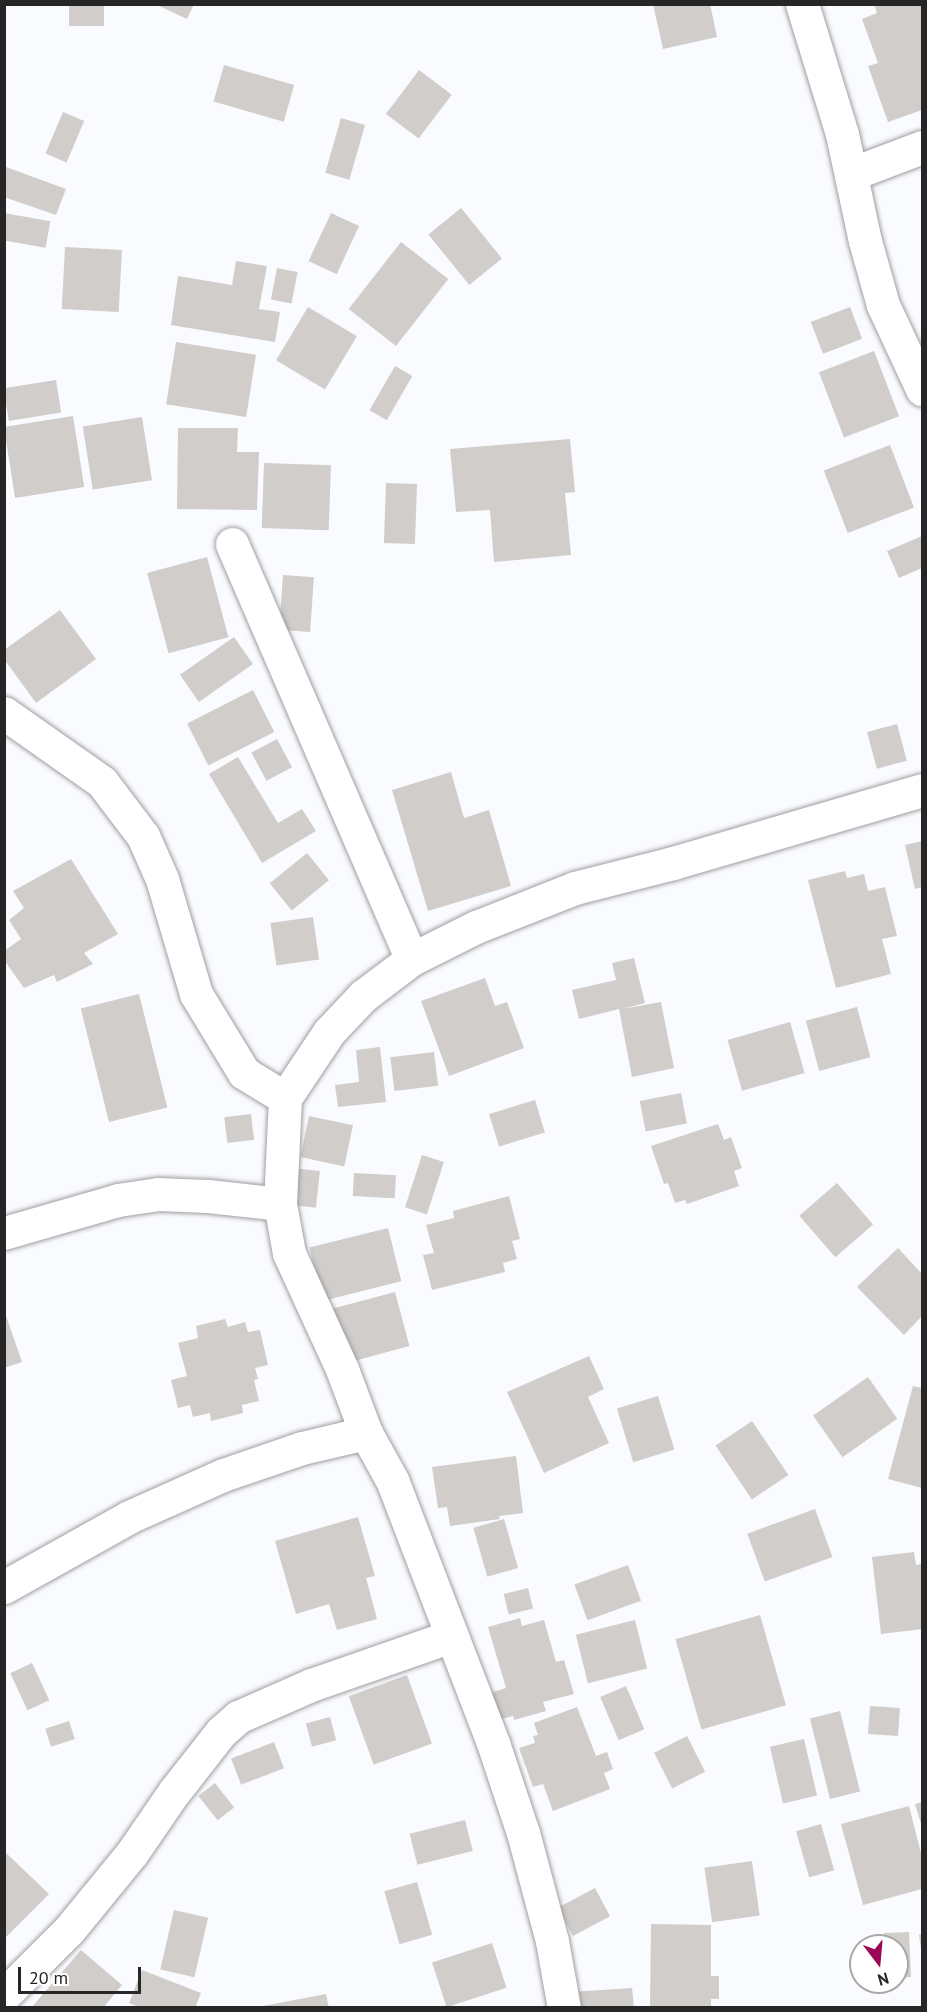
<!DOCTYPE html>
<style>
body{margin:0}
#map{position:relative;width:927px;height:2012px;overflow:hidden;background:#fafbff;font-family:"PT Sans",sans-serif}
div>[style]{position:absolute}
.building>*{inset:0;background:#d0cdcb;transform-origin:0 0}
.roads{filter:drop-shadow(0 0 2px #9e9fa2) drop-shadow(0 0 2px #9e9fa2)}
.minor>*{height:33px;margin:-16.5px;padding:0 16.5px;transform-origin:16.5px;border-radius:16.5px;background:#fff}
span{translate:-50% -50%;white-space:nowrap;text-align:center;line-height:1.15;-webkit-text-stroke:6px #fff;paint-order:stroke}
.frame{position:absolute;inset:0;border:6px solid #262627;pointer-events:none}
.north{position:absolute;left:849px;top:1934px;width:60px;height:60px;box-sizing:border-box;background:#fff;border:2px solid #a8a8a9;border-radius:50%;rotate:164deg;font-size:16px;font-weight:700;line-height:24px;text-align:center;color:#262627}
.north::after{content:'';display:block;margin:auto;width:21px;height:27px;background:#9b0655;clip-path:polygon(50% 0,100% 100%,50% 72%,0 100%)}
.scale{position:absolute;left:18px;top:1967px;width:123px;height:27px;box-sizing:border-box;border:3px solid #262627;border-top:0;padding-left:8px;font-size:18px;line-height:21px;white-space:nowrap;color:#262627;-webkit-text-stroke:4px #fff;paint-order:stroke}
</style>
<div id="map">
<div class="building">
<div style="left:69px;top:4px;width:35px;height:22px"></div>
<div style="clip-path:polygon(155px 4px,194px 4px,187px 19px)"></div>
<div style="clip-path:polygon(653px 4px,710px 4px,717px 37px,663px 49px)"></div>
<div style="clip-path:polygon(874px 4px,922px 4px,922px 110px,888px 122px,868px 66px,878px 63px,862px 19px,877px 13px)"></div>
<div style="left:224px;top:65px;width:73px;height:38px;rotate:16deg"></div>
<div style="left:419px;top:70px;width:41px;height:55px;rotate:37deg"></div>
<div style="left:63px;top:112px;width:23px;height:45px;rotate:23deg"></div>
<div style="left:341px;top:118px;width:25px;height:57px;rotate:16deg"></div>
<div style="clip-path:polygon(6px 167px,66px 189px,56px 215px,4px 197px)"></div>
<div style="left:461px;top:208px;width:65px;height:42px;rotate:51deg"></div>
<div style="left:4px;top:213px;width:47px;height:27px;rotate:10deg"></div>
<div style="left:331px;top:213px;width:31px;height:53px;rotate:25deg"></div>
<div style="left:401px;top:242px;width:60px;height:85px;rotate:38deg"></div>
<div style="left:65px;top:247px;width:57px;height:62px;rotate:3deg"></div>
<div style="clip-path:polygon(236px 261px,267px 266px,259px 309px,280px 312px,275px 342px,171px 325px,178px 276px,232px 285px)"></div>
<div style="left:277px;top:268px;width:21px;height:32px;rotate:11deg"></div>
<div style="left:308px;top:307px;width:57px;height:62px;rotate:31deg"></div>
<div style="left:850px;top:307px;width:34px;height:42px;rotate:69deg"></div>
<div style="left:176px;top:342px;width:81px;height:63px;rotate:9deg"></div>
<div style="left:874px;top:351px;width:70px;height:59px;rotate:69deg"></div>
<div style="left:395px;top:366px;width:20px;height:51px;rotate:30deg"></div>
<div style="left:56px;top:380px;width:33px;height:53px;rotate:81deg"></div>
<div style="left:73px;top:416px;width:72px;height:70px;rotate:81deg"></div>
<div style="left:142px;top:417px;width:64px;height:60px;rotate:81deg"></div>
<div style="clip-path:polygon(178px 428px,238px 428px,237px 452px,259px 452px,257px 510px,177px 509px)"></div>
<div style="clip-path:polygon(570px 439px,575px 492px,565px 493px,571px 555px,494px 562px,490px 510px,456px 512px,450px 449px)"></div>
<div style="left:890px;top:445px;width:67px;height:71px;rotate:69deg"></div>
<div style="left:264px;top:463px;width:67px;height:65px;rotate:2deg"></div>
<div style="left:386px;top:483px;width:31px;height:60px;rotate:2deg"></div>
<div style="clip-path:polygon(922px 536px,922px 568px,899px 578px,887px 551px)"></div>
<div style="left:207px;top:557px;width:83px;height:62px;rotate:75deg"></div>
<div style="left:283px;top:575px;width:31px;height:55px;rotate:4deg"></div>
<div style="clip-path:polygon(60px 610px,96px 659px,36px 703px,4px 659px,4px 650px)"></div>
<div style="left:234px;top:637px;width:33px;height:66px;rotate:55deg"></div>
<div style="left:253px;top:690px;width:47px;height:74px;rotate:63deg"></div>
<div style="left:897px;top:724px;width:38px;height:31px;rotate:75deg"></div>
<div style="left:277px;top:739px;width:32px;height:29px;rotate:62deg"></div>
<div style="clip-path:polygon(238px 757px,278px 823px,302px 809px,316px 831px,262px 863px,209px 774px)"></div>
<div style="clip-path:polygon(451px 772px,464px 818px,489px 810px,511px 886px,428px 911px,392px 790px)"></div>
<div style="clip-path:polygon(922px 841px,922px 887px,915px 889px,905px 845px)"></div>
<div style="left:307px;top:853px;width:35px;height:48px;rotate:51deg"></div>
<div style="clip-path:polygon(71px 859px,118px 934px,84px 953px,93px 964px,57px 982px,54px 975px,24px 988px,4px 960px,4px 951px,21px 939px,9px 920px,24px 908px,13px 891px)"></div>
<div style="clip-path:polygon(845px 871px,847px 878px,864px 874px,868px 891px,885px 887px,897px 936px,882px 939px,891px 974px,836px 988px,808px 880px)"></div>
<div style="left:313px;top:917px;width:43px;height:43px;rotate:82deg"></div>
<div style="clip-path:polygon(634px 958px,645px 1003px,622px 1009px,661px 1002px,674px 1068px,632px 1077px,619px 1009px,579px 1019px,572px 990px,616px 980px,612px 963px)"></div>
<div style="clip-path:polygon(485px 978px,495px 1006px,507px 1002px,524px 1048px,449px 1076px,421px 1001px)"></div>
<div style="left:139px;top:994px;width:117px;height:60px;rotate:76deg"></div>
<div style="left:857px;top:1007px;width:52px;height:53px;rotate:75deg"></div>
<div style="left:790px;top:1022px;width:53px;height:65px;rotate:74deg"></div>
<div style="clip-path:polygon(380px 1047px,386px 1102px,338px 1107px,335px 1085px,359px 1082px,356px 1050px)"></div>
<div style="left:434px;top:1052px;width:34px;height:44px;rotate:83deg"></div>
<div style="left:681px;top:1093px;width:31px;height:42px;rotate:79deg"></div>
<div style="left:535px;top:1100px;width:34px;height:48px;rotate:73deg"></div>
<div style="left:251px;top:1114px;width:26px;height:27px;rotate:83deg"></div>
<div style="left:309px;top:1116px;width:45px;height:42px;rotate:12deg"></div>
<div style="clip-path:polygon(718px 1124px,724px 1140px,731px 1137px,742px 1168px,734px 1171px,739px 1186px,687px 1204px,685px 1200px,675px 1203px,668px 1183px,664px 1184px,651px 1146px)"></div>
<div style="left:422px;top:1155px;width:23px;height:55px;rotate:18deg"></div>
<div style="left:292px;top:1168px;width:28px;height:37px;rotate:6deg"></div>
<div style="left:354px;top:1173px;width:42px;height:23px;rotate:3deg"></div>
<div style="left:837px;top:1183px;width:55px;height:50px;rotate:49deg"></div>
<div style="clip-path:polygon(509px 1196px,520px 1239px,512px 1241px,517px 1259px,503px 1263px,505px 1272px,432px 1290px,423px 1255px,434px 1253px,426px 1225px,454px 1218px,453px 1211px)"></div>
<div style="left:388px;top:1228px;width:55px;height:81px;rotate:76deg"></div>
<div style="clip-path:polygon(898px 1248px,922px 1274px,922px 1316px,904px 1335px,857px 1287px)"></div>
<div style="left:395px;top:1292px;width:56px;height:68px;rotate:75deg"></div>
<div style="clip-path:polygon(4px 1310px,22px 1362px,4px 1368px)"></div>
<div style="clip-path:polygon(225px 1319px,228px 1327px,245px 1322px,248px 1332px,260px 1330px,268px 1365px,255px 1368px,258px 1379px,254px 1380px,259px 1401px,242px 1405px,243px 1413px,211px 1421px,210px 1413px,193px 1417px,190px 1405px,178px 1408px,171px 1380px,187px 1376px,178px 1343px,198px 1338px,196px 1326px)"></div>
<div style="clip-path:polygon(589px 1356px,604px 1389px,588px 1397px,609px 1443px,544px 1473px,507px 1392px)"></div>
<div style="left:868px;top:1377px;width:51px;height:67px;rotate:55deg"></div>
<div style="clip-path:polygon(913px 1386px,922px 1388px,922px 1488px,888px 1479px)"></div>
<div style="left:658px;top:1396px;width:56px;height:43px;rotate:73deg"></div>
<div style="left:752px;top:1421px;width:65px;height:44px;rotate:56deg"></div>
<div style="clip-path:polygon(516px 1456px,523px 1513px,499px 1516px,500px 1519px,450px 1526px,447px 1507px,438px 1508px,432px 1467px)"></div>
<div style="left:815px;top:1509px;width:51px;height:72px;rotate:70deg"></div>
<div style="clip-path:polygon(358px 1517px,375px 1576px,366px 1578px,377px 1619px,337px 1630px,329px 1604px,296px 1614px,275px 1541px)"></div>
<div style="left:504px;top:1519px;width:51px;height:32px;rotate:74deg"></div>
<div style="clip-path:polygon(914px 1552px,916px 1565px,922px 1564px,922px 1629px,881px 1634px,872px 1557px)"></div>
<div style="left:628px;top:1565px;width:38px;height:57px;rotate:70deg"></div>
<div style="left:528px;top:1588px;width:21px;height:25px;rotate:76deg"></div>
<div style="left:760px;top:1615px;width:94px;height:88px;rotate:74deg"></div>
<div style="clip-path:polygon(520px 1618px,522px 1626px,544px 1620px,556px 1662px,564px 1660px,574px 1694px,543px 1702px,546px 1711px,514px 1720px,513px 1716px,494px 1721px,486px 1694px,506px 1688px,488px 1627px)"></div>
<div style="left:635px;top:1620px;width:50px;height:61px;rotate:76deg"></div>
<div style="left:32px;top:1663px;width:41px;height:24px;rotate:65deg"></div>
<div style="left:407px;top:1675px;width:73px;height:62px;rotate:70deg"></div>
<div style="left:626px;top:1686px;width:47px;height:28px;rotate:67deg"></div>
<div style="left:870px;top:1706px;width:30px;height:28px;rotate:4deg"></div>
<div style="clip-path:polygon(577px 1707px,596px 1756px,607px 1752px,613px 1769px,604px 1773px,610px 1789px,553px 1811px,543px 1784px,533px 1787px,519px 1748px,535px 1743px,533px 1736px,538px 1735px,534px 1723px)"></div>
<div style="left:840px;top:1711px;width:83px;height:31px;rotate:76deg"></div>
<div style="left:330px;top:1717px;width:24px;height:25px;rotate:75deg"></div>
<div style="left:69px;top:1721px;width:19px;height:25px;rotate:72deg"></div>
<div style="left:687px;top:1736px;width:40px;height:37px;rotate:63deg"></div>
<div style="left:804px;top:1739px;width:58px;height:35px;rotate:77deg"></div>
<div style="left:274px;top:1742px;width:28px;height:46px;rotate:69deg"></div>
<div style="left:215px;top:1783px;width:31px;height:21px;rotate:52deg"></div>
<div style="clip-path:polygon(922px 1802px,922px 1827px,915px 1804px)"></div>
<div style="clip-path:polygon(909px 1806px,922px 1857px,922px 1889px,863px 1905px,841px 1824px)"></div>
<div style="left:465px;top:1820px;width:32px;height:57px;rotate:76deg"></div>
<div style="left:821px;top:1824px;width:48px;height:26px;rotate:74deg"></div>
<div style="clip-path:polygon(4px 1851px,49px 1894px,4px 1939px)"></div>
<div style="left:752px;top:1861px;width:55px;height:48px;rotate:82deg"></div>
<div style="left:417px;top:1882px;width:55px;height:34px;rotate:74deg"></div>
<div style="left:595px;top:1888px;width:32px;height:42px;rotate:62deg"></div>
<div style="left:174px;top:1910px;width:35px;height:61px;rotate:13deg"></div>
<div style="clip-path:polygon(651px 1924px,711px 1925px,711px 1976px,719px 1976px,719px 1999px,711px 1999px,711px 2008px,650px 2008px)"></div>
<div style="clip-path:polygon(909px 1932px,911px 1977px,897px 1978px,897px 1946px,884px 1946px,884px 1933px)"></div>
<div style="clip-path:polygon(922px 1934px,922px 1948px,921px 1948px,919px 1935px)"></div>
<div style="left:492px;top:1943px;width:47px;height:63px;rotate:72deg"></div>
<div style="clip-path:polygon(81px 1950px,122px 1985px,103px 2008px,31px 2008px)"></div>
<div style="clip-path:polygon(142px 1970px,201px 1993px,195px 2008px,141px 2008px,129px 2003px)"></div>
<div style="clip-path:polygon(632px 1988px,634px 2008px,573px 2008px,571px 1992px)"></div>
<div style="clip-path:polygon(326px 1994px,329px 2008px,264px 2008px,263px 2006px)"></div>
</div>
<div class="roads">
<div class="minor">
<div style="left:802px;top:4px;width:136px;rotate:72.9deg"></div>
<div style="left:842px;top:134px;width:109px;rotate:77.9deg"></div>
<div style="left:865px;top:241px;width:66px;rotate:74.3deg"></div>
<div style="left:883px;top:305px;width:93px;rotate:65.1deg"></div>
<div style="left:851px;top:174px;width:76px;rotate:-20.8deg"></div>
<div style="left:232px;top:544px;width:452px;rotate:66.6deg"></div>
<div style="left:4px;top:713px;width:120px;rotate:35.1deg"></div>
<div style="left:102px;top:782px;width:68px;rotate:52.8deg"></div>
<div style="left:143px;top:836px;width:47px;rotate:66.2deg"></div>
<div style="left:162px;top:879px;width:120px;rotate:73.5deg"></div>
<div style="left:196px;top:994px;width:92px;rotate:58.7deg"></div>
<div style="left:244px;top:1073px;width:48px;rotate:31.4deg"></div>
<div style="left:4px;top:1233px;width:119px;rotate:-16.1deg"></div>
<div style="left:118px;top:1200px;width:40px;rotate:-8.5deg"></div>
<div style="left:158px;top:1194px;width:50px;rotate:2.3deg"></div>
<div style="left:208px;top:1196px;width:72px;rotate:6.3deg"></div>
<div style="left:4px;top:1587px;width:143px;rotate:-29.2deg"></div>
<div style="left:129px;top:1517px;width:103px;rotate:-24.1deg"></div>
<div style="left:223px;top:1475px;width:83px;rotate:-18.9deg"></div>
<div style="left:302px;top:1448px;width:66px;rotate:-13.2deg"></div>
<div style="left:4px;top:1995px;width:92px;rotate:-45deg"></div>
<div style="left:69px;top:1930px;width:99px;rotate:-50.7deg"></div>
<div style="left:132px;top:1853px;width:74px;rotate:-55.5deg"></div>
<div style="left:174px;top:1792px;width:76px;rotate:-51.9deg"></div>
<div style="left:221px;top:1732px;width:23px;rotate:-41deg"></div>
<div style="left:238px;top:1717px;width:80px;rotate:-23.7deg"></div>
<div style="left:311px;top:1685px;width:149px;rotate:-19.2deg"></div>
<div style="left:564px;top:2008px;width:68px;rotate:-100.2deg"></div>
<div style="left:552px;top:1941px;width:112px;rotate:-105deg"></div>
<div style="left:523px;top:1833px;width:95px;rotate:-108.4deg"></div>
<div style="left:493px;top:1743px;width:280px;rotate:-111deg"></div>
<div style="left:393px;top:1482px;width:56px;rotate:-118.9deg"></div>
<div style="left:366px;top:1433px;width:68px;rotate:-110.6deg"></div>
<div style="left:342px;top:1369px;width:128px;rotate:-114.6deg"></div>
<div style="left:289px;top:1253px;width:50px;rotate:-100.4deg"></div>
<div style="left:280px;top:1204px;width:106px;rotate:-87.3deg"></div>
<div style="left:285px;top:1098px;width:79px;rotate:-56.3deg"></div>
<div style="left:329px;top:1032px;width:50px;rotate:-46.6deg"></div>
<div style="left:363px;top:996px;width:61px;rotate:-37.1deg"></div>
<div style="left:412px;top:959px;width:72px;rotate:-26.6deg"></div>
<div style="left:476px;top:927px;width:106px;rotate:-21.5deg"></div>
<div style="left:575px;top:888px;width:101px;rotate:-14.3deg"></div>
<div style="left:673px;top:863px;width:259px;rotate:-16.3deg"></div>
</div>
</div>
<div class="frame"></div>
<div class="north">N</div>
<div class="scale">20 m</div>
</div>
